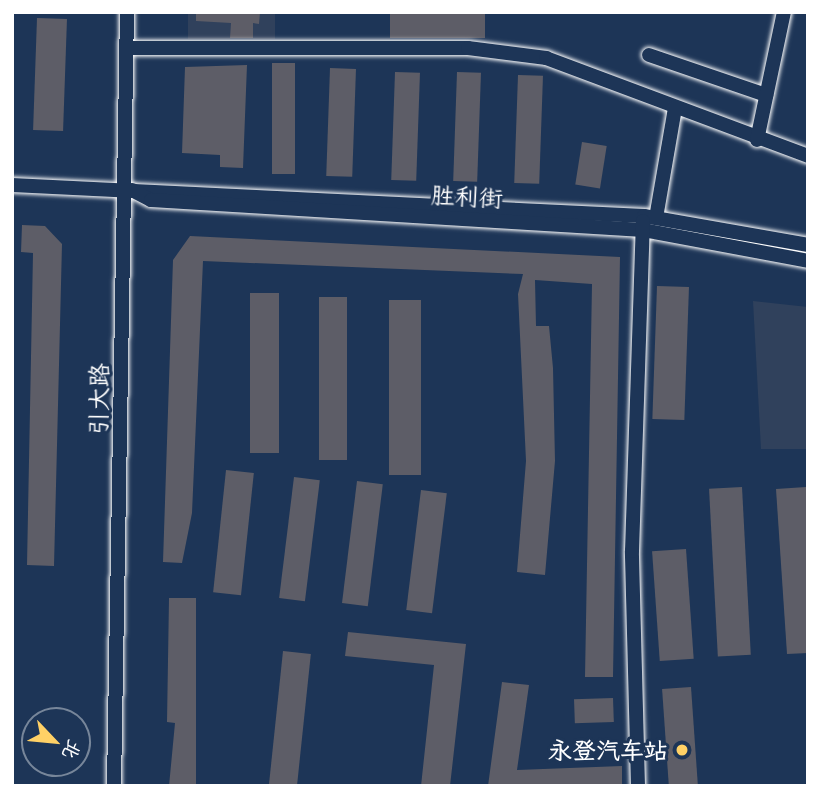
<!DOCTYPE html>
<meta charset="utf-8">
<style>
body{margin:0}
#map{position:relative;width:820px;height:798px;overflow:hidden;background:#1d3557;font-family:"Playpen Sans","LXGW WenKai TC",sans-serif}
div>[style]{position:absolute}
.built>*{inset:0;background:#30415c;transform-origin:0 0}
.building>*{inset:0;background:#5d5d67;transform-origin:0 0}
.roads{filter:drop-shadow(0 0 2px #fff) drop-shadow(0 0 2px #fff)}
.minor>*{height:14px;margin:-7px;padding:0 7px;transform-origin:7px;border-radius:7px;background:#1d3557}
.dots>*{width:19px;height:19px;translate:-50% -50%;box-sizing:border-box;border:4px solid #1d3557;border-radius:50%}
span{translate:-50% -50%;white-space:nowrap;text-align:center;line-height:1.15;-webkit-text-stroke:6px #1d3557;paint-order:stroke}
.street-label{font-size:24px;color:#fff}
.poi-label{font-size:24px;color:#fff;font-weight:700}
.right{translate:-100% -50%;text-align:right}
.frame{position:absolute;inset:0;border:14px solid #fff;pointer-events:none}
.north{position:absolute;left:21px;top:707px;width:70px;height:70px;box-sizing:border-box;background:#1d3557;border:2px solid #77869a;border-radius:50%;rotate:116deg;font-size:19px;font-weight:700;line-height:28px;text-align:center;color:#fff}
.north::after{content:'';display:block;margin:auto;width:24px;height:32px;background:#ffd166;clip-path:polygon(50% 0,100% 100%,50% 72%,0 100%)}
</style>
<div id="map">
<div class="built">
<div style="left:188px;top:12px;width:87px;height:27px"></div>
<div style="clip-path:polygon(753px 301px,808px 307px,808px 449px,761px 449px)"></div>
</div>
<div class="building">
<div style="clip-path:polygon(196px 12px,260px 12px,259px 24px,253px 23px,253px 38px,230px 38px,231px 23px,196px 21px)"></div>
<div style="left:390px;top:12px;width:95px;height:26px"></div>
<div style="left:37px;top:18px;width:30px;height:112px;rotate:2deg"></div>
<div style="left:272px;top:63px;width:23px;height:111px"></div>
<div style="clip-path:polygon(247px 65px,243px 168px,220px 167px,220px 155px,182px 153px,185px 67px)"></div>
<div style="left:330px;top:68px;width:26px;height:108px;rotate:2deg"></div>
<div style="left:395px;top:72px;width:25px;height:108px;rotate:2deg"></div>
<div style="left:457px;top:72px;width:24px;height:109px;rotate:2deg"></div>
<div style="left:518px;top:75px;width:25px;height:108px;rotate:2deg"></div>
<div style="left:582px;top:142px;width:25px;height:43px;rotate:9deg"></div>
<div style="clip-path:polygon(22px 225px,45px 226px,62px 244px,54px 566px,27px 565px,33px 253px,21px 252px)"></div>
<div style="clip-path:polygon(190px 236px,620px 257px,613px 677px,585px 677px,592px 284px,535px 280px,536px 326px,549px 326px,553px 368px,555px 461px,545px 575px,517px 572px,526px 461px,518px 294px,523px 274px,203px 261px,192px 513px,182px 563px,163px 562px,173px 260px)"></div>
<div style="left:657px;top:286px;width:32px;height:133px;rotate:2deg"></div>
<div style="left:250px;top:293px;width:29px;height:160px"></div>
<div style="left:319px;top:297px;width:28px;height:163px"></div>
<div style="left:389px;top:300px;width:32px;height:175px"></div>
<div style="left:226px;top:470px;width:28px;height:123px;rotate:6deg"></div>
<div style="left:294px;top:477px;width:26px;height:122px;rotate:7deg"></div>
<div style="left:357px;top:481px;width:26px;height:123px;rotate:7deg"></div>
<div style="left:742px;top:487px;width:168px;height:33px;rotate:87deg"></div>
<div style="clip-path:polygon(806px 487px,808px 653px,787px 654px,776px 489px)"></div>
<div style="left:421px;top:490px;width:26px;height:121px;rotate:7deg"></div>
<div style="left:686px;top:549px;width:110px;height:34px;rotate:86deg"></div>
<div style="clip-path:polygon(169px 598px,196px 598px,196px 786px,169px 786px,175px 723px,167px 722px)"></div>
<div style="clip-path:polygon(348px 632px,466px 644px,450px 786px,421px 786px,434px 665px,345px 656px)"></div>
<div style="left:283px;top:651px;width:28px;height:136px;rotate:6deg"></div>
<div style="clip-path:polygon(502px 682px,529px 685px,517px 770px,622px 766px,622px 786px,488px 786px)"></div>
<div style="left:691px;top:687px;width:99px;height:29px;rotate:86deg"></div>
<div style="left:613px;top:698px;width:24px;height:39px;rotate:88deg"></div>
</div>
<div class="roads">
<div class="minor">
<div style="left:126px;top:48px;width:342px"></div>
<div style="left:468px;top:48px;width:79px;rotate:7.3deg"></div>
<div style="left:546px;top:58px;width:280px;rotate:20.5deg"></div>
<div style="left:649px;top:55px;width:124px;rotate:18.9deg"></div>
<div style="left:757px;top:140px;width:131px;rotate:-78.1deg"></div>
<div style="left:12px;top:185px;width:633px;rotate:2.81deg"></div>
<div style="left:644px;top:216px;width:167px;rotate:10deg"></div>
<div style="left:132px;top:190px;width:21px;rotate:28deg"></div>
<div style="left:151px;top:200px;width:493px;rotate:3.5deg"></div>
<div style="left:643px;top:230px;width:168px;rotate:10.6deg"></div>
<div style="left:656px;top:218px;width:112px;rotate:-80.2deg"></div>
<div style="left:114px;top:786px;width:774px;rotate:-89.04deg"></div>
<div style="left:638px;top:786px;width:235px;rotate:-91.5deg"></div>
<div style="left:632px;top:551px;width:330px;rotate:-88.1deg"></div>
</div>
</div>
<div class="dots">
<div style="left:682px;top:750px;background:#ffd166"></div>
</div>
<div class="street-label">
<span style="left:467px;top:196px;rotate:3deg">胜利街</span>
<span style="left:98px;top:399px;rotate:-89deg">引大路</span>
</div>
<div class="poi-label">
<span class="right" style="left:668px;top:750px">永登汽车站</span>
</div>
<div class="frame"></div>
<div class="north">北</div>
</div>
